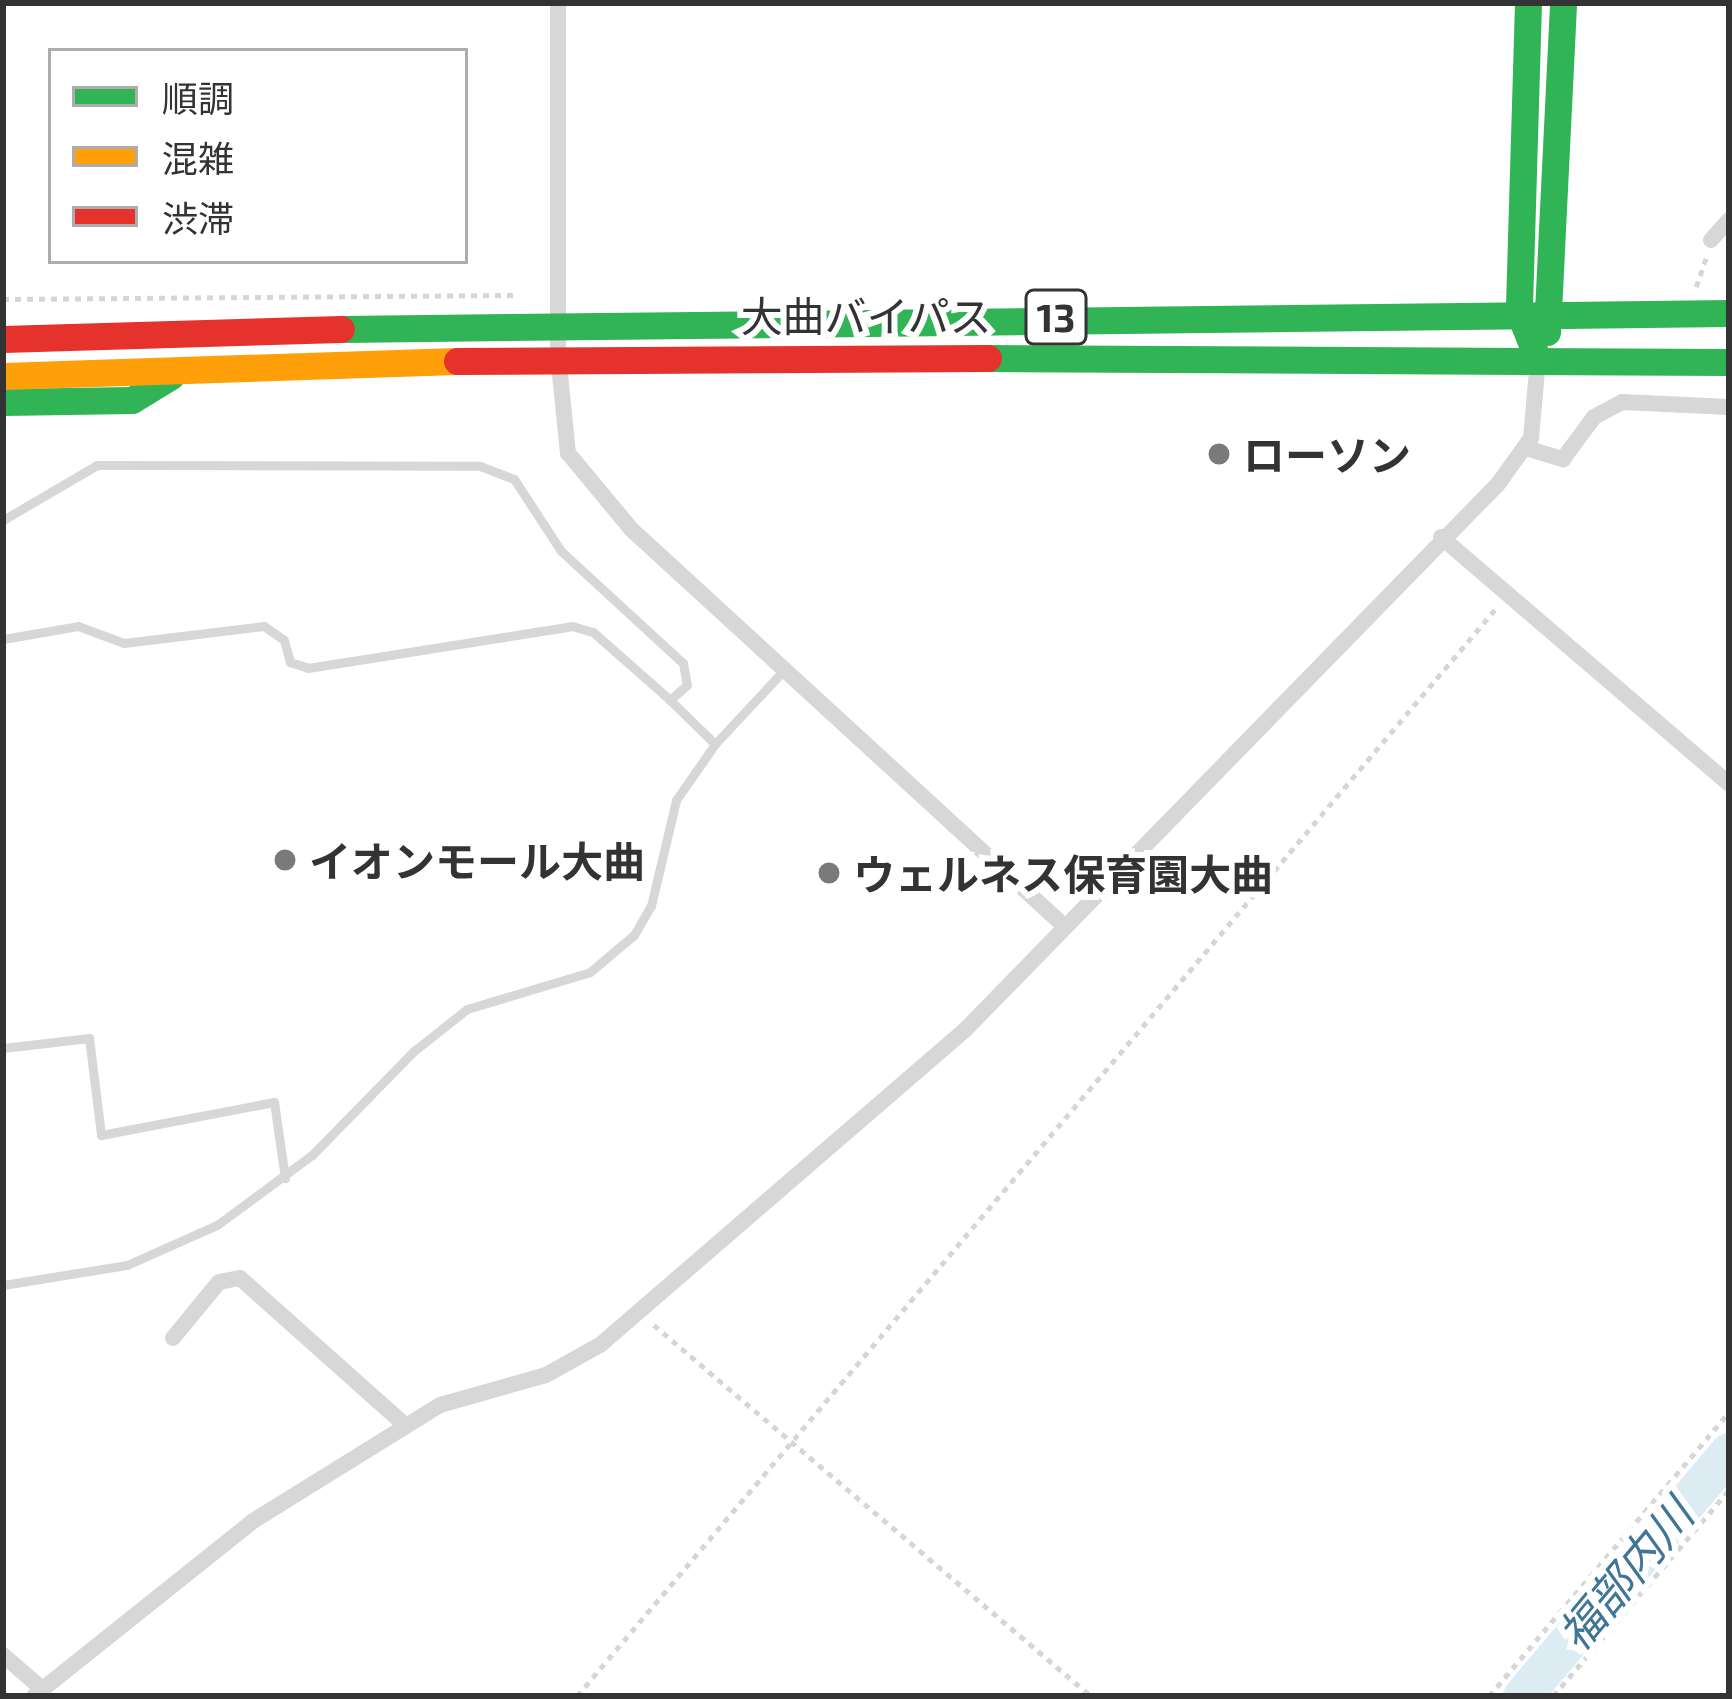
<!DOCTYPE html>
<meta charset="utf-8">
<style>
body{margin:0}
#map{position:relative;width:1732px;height:1699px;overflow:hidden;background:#fff;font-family:"Exo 2","Noto Sans JP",sans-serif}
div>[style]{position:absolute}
.river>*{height:39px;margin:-19.5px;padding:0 19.5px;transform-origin:19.5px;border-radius:19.5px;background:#ddebf3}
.path>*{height:4.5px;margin-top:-2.25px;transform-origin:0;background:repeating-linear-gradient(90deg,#d6d6d6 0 6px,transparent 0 12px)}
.lane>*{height:9px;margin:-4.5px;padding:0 4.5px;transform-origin:4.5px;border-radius:4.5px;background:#d7d7d7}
.street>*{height:16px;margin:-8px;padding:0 8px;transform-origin:8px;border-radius:8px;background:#d7d7d7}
.fast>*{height:27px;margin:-13.5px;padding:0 13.5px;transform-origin:13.5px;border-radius:13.5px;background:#30b455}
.slow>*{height:27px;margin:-13.5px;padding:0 13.5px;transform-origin:13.5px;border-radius:13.5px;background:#ff9f0a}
.jam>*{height:27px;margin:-13.5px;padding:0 13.5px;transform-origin:13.5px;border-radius:13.5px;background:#e5322d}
.dots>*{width:33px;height:33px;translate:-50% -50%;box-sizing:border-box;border:6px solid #fff;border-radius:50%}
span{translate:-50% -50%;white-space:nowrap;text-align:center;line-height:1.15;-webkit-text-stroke:12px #fff;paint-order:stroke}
.shield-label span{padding:3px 9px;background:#fff;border:3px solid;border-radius:9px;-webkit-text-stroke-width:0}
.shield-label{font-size:39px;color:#333;font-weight:700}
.street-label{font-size:42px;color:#333}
.poi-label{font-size:42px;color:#333;font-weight:700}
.left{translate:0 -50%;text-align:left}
.water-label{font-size:45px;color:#3f7597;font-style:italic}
.frame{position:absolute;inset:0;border:6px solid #333;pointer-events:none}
.legend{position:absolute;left:48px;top:48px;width:420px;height:216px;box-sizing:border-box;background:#fff;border:3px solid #adadad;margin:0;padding:15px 21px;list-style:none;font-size:36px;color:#333}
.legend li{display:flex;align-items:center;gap:24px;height:60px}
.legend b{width:60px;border:3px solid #adadad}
</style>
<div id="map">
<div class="river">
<div style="left:1522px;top:1696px;width:320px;rotate:-49.7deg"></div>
</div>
<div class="path">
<div style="left:1696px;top:287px;width:31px;rotate:-71deg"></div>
<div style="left:3px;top:299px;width:515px;rotate:-0.45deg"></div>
<div style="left:654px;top:1325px;width:573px;rotate:40.33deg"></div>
<div style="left:577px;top:1696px;width:1424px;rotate:-49.81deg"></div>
<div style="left:1489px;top:1696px;width:372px;rotate:-49.8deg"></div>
<div style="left:1553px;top:1696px;width:271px;rotate:-49.5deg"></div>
</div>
<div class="lane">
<div style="left:3px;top:520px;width:109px;rotate:-30.3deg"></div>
<div style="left:97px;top:465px;width:383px;rotate:0.1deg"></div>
<div style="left:480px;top:466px;width:36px;rotate:21deg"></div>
<div style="left:514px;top:479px;width:86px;rotate:56.9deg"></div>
<div style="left:561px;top:551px;width:166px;rotate:42.6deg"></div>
<div style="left:683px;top:663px;width:22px;rotate:80deg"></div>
<div style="left:687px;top:685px;width:23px;rotate:139deg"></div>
<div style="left:670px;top:700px;width:63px;rotate:44.4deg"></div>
<div style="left:715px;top:744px;width:101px;rotate:-47deg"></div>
<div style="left:3px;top:639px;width:76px;rotate:-9.8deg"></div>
<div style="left:78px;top:626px;width:49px;rotate:20.3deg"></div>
<div style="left:124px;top:643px;width:141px;rotate:-6.9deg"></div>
<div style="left:264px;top:626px;width:24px;rotate:35deg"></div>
<div style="left:284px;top:640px;width:23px;rotate:75deg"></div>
<div style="left:290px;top:662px;width:19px;rotate:18deg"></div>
<div style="left:308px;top:668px;width:267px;rotate:-9deg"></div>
<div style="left:572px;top:626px;width:22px;rotate:16deg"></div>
<div style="left:593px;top:632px;width:103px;rotate:41.4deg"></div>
<div style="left:3px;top:1048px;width:87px;rotate:-6.6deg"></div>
<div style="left:89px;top:1038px;width:98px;rotate:82.9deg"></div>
<div style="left:101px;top:1135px;width:176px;rotate:-10.8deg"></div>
<div style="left:274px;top:1102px;width:77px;rotate:81.8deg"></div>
<div style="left:3px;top:1285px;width:126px;rotate:-9.2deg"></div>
<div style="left:127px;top:1265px;width:98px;rotate:-24deg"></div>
<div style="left:217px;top:1225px;width:118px;rotate:-36.4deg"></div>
<div style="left:312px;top:1155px;width:146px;rotate:-45.6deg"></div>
<div style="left:414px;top:1051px;width:68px;rotate:-38.4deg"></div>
<div style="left:467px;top:1009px;width:128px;rotate:-16.7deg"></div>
<div style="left:590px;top:972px;width:57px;rotate:-40.1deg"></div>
<div style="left:634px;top:935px;width:34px;rotate:-60deg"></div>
<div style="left:651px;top:906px;width:109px;rotate:-76.7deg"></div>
<div style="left:676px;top:800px;width:68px;rotate:-55.1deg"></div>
</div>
<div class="street">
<div style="left:558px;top:3px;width:352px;rotate:90deg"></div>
<div style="left:558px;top:355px;width:99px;rotate:84.2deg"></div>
<div style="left:568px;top:453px;width:99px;rotate:50.3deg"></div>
<div style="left:631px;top:529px;width:586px;rotate:42.51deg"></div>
<div style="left:1711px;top:240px;width:27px;rotate:-48deg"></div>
<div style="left:1526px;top:448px;width:39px;rotate:17deg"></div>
<div style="left:1563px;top:459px;width:52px;rotate:-53.6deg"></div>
<div style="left:1594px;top:417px;width:32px;rotate:-28deg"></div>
<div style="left:1622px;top:402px;width:107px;rotate:2.7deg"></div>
<div style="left:1441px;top:537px;width:379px;rotate:40.6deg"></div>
<div style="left:173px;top:1338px;width:72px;rotate:-50.6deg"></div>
<div style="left:219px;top:1282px;width:21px;rotate:-11deg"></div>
<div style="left:240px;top:1278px;width:222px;rotate:41.7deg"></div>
<div style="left:3px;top:1655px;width:50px;rotate:41deg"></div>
<div style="left:34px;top:1696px;width:280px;rotate:-38.6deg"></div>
<div style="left:253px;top:1521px;width:220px;rotate:-31.8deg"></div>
<div style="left:440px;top:1405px;width:110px;rotate:-15.8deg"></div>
<div style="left:546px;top:1375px;width:62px;rotate:-29.1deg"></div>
<div style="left:600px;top:1345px;width:481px;rotate:-40.8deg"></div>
<div style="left:964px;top:1031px;width:764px;rotate:-45.69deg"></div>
<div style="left:1498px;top:484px;width:57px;rotate:-54.3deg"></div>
<div style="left:1531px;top:438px;width:78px;rotate:-84.9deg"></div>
</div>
<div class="fast">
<div style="left:1528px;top:3px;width:309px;rotate:91.7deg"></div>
<div style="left:1519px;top:312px;width:52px;rotate:68.4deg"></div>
<div style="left:341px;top:329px;width:1388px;rotate:-0.66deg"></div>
<div style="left:1547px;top:332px;width:329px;rotate:-87.2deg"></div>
<div style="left:988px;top:358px;width:741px;rotate:0.31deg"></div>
<div style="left:3px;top:402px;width:129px;rotate:-0.9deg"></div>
<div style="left:132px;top:400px;width:46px;rotate:-31.6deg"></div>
</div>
<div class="slow">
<div style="left:3px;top:376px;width:454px;rotate:-1.9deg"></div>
</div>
<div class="jam">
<div style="left:3px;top:339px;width:338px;rotate:-1.7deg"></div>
<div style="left:457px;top:361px;width:531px;rotate:-0.32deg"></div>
</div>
<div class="dots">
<div style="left:1219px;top:454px;background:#7a7a7a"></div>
<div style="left:285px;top:860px;background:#7a7a7a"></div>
<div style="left:829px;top:873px;background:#7a7a7a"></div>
</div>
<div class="shield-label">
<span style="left:1056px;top:317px">13</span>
</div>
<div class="street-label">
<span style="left:866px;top:315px">大曲バイパス</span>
</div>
<div class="poi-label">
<span class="left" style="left:1243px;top:454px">ローソン</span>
<span class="left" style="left:309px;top:860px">イオンモール大曲</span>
<span class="left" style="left:853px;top:873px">ウェルネス保育園大曲</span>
</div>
<div class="water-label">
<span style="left:1625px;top:1574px;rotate:-50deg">福部内川</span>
</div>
<div class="frame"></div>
<ul class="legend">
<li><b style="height:15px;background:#30b455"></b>順調</li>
<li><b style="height:15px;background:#ff9f0a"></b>混雑</li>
<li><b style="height:15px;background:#e5322d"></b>渋滞</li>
</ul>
</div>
